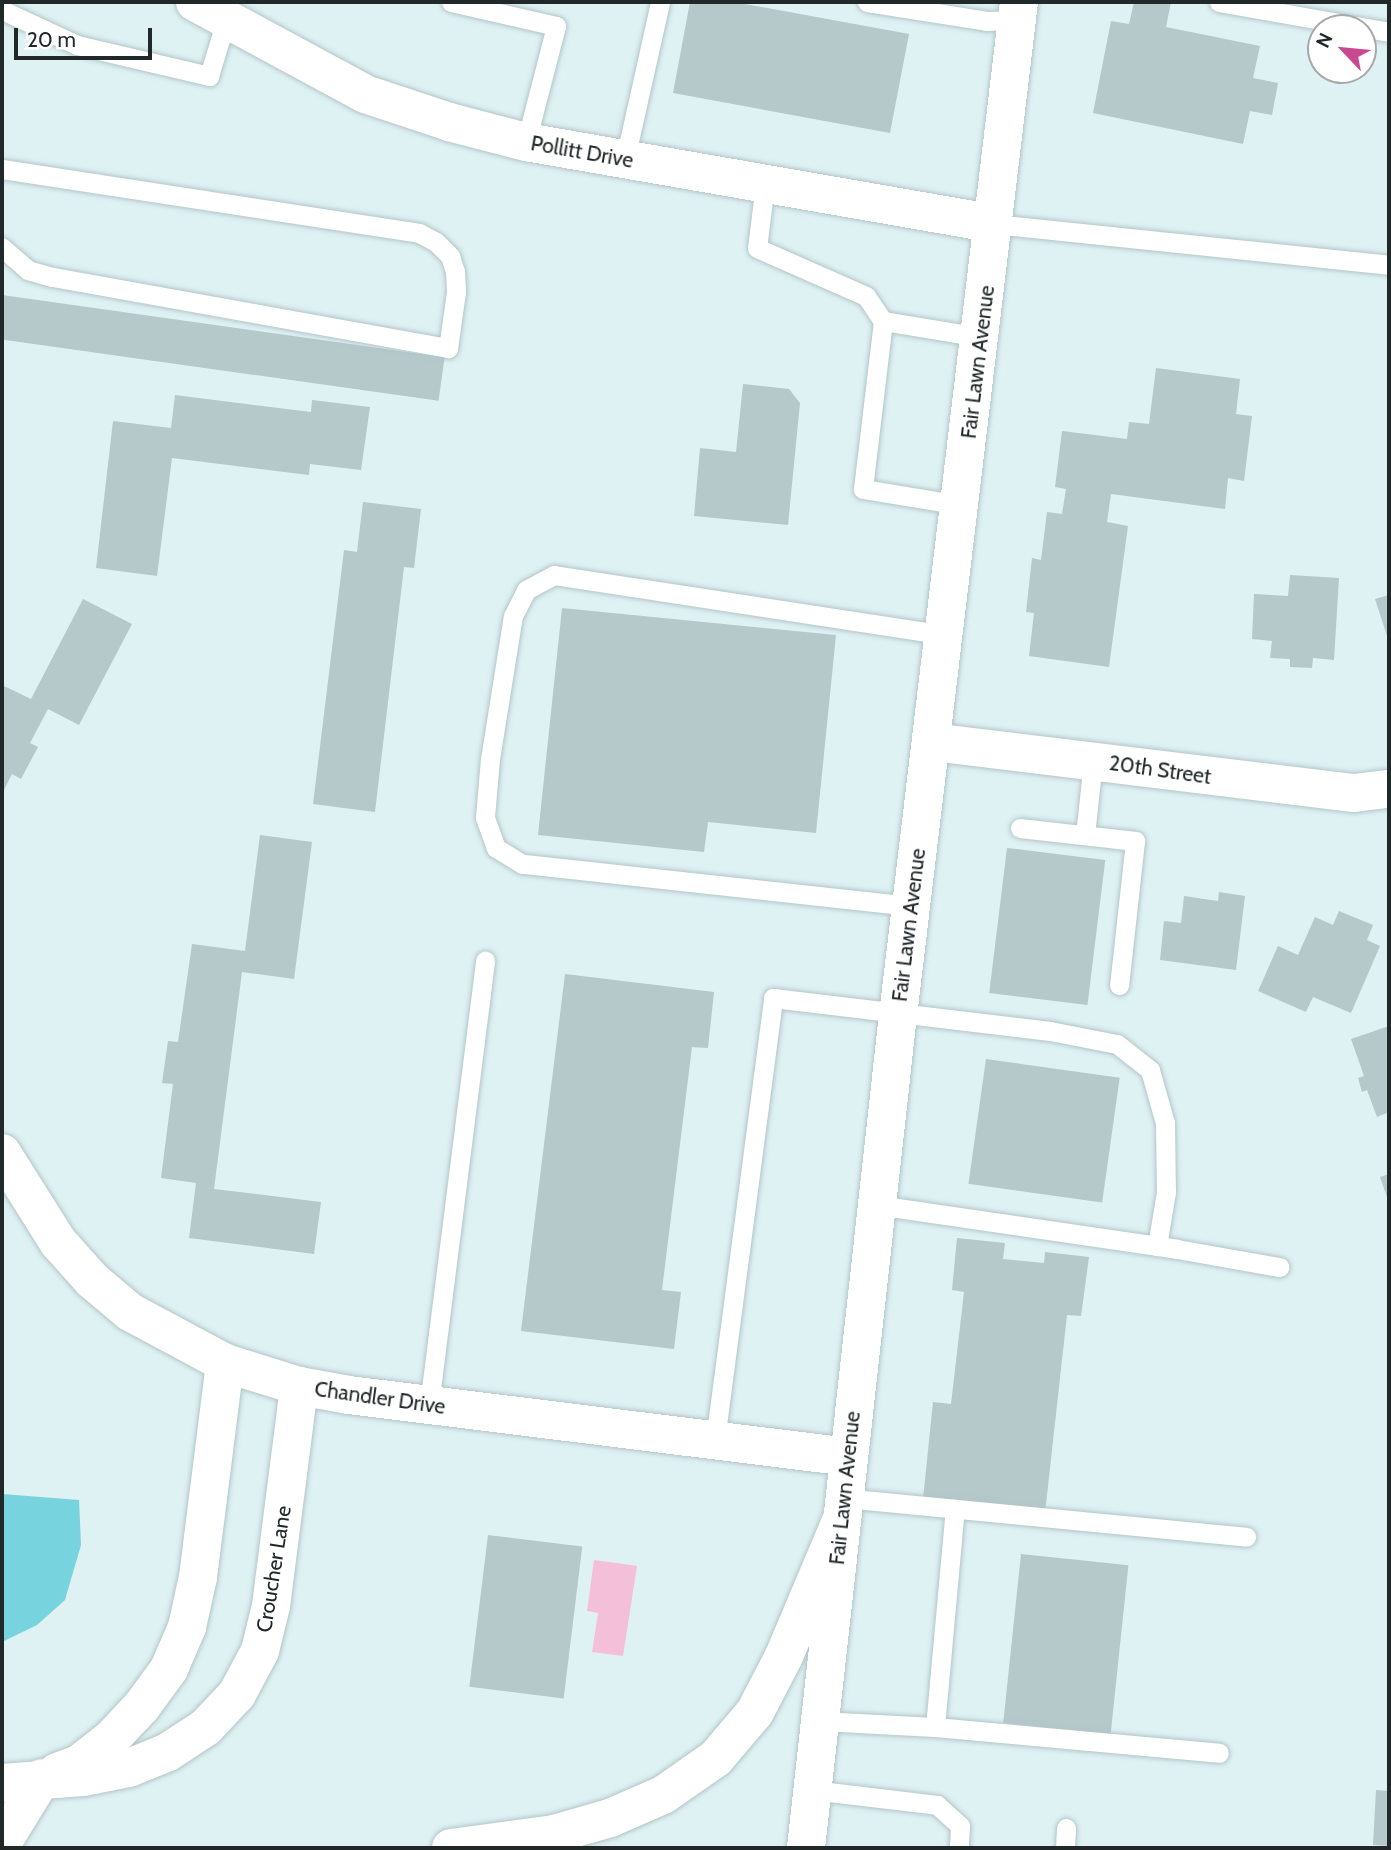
<!DOCTYPE html>
<style>
body{margin:0}
#map{position:relative;width:1391px;height:1850px;overflow:hidden;background:#def1f3;font-family:Cabin,sans-serif}
div>[style]{position:absolute}
.green>*{inset:0;background:#f4c0d9}
.water>*{inset:0;background:#77d3dd}
.building>*{inset:0;background:#b5c8ca;transform-origin:0 0}
.roads{filter:drop-shadow(0 0 2px #b2c5c7) drop-shadow(0 0 2px #b2c5c7)}
.lane>*{height:19px;margin:-9.5px;padding:0 9.5px;transform-origin:9.5px;border-radius:9.5px;background:#fff}
.street>*{height:38px;margin:-19px;padding:0 19px;transform-origin:19px;border-radius:19px;background:#fff}
.secondary>*{height:38px;margin:-19px;padding:0 19px;transform-origin:19px;border-radius:19px;background:#fff}
.highway>*{height:38px;margin:-19px;padding:0 19px;transform-origin:19px;border-radius:19px;background:#fff}
span{translate:-50% -50%;white-space:nowrap;text-align:center;line-height:1.15;-webkit-text-stroke:6px #fff;paint-order:stroke}
.street-label{font-size:21px;color:#212829}
.frame{position:absolute;inset:0;border:4px solid #212829;pointer-events:none}
.north{position:absolute;left:1307px;top:14px;width:70px;height:70px;box-sizing:border-box;background:#fff;border:2px solid #a6a9a9;border-radius:50%;rotate:296deg;font-size:19px;font-weight:700;line-height:28px;text-align:center;color:#212829}
.north::after{content:'';display:block;margin:auto;width:24px;height:32px;background:#c94892;clip-path:polygon(50% 0,100% 100%,50% 72%,0 100%)}
.scale{position:absolute;left:14px;top:28px;width:138px;height:32px;box-sizing:border-box;border:4px solid #212829;border-top:0;padding-left:9px;font-size:21px;line-height:24px;white-space:nowrap;color:#212829;-webkit-text-stroke:5px #fff;paint-order:stroke}
</style>
<div id="map">
<div class="green">
<div style="clip-path:polygon(594px 1560px,637px 1566px,623px 1656px,592px 1652px,598px 1613px,587px 1611px)"></div>
</div>
<div class="water">
<div style="clip-path:polygon(2px 1494px,79px 1500px,81px 1545px,65px 1600px,37px 1625px,2px 1642px)"></div>
</div>
<div class="building">
<div style="clip-path:polygon(690px 2px,734px 2px,909px 34px,890px 133px,673px 93px)"></div>
<div style="clip-path:polygon(1134px 2px,1171px 2px,1166px 27px,1260px 46px,1253px 78px,1278px 83px,1272px 115px,1250px 111px,1243px 144px,1093px 113px,1111px 21px,1129px 24px)"></div>
<div style="left:2px;top:295px;width:447px;height:44px;rotate:8deg"></div>
<div style="clip-path:polygon(1156px 368px,1240px 379px,1236px 414px,1252px 416px,1244px 481px,1228px 478px,1225px 509px,1111px 494px,1107px 522px,1128px 526px,1109px 667px,1029px 656px,1034px 613px,1026px 612px,1032px 558px,1041px 560px,1047px 512px,1062px 514px,1066px 489px,1055px 487px,1062px 431px,1127px 439px,1129px 422px,1149px 424px)"></div>
<div style="clip-path:polygon(743px 384px,789px 389px,800px 403px,788px 525px,694px 516px,700px 448px,736px 452px)"></div>
<div style="clip-path:polygon(175px 395px,311px 412px,312px 400px,370px 407px,361px 470px,310px 464px,309px 475px,172px 458px,157px 576px,96px 568px,113px 421px,171px 428px)"></div>
<div style="clip-path:polygon(363px 502px,421px 509px,414px 568px,404px 567px,375px 812px,313px 804px,344px 550px,357px 552px)"></div>
<div style="clip-path:polygon(1290px 575px,1339px 578px,1334px 660px,1313px 658px,1312px 668px,1290px 667px,1290px 659px,1270px 658px,1272px 641px,1252px 639px,1254px 594px,1288px 596px)"></div>
<div style="clip-path:polygon(1389px 595px,1389px 642px,1375px 599px)"></div>
<div style="clip-path:polygon(83px 599px,132px 624px,79px 725px,48px 709px,30px 743px,38px 747px,21px 779px,12px 774px,2px 794px,2px 685px,31px 699px)"></div>
<div style="clip-path:polygon(562px 608px,836px 635px,816px 833px,708px 822px,704px 852px,538px 835px)"></div>
<div style="clip-path:polygon(260px 835px,312px 842px,294px 979px,242px 972px,214px 1189px,321px 1202px,314px 1254px,189px 1238px,196px 1183px,161px 1178px,173px 1084px,162px 1083px,168px 1041px,178px 1042px,192px 944px,245px 951px)"></div>
<div style="left:1007px;top:848px;width:99px;height:146px;rotate:7deg"></div>
<div style="clip-path:polygon(1219px 892px,1245px 896px,1236px 970px,1160px 960px,1164px 921px,1181px 923px,1184px 896px,1218px 901px)"></div>
<div style="clip-path:polygon(1339px 911px,1373px 925px,1367px 940px,1380px 946px,1351px 1013px,1313px 997px,1306px 1012px,1258px 991px,1278px 946px,1298px 955px,1315px 917px,1333px 925px)"></div>
<div style="clip-path:polygon(565px 974px,714px 992px,708px 1048px,692px 1047px,662px 1290px,681px 1292px,674px 1349px,521px 1331px)"></div>
<div style="clip-path:polygon(1389px 1026px,1389px 1112px,1377px 1117px,1367px 1090px,1362px 1092px,1358px 1078px,1364px 1076px,1351px 1039px)"></div>
<div style="left:986px;top:1059px;width:135px;height:126px;rotate:8deg"></div>
<div style="clip-path:polygon(1389px 1174px,1389px 1203px,1380px 1177px)"></div>
<div style="clip-path:polygon(957px 1238px,1005px 1243px,1003px 1259px,1044px 1263px,1045px 1252px,1089px 1257px,1081px 1316px,1067px 1315px,1045px 1513px,923px 1499px,933px 1402px,951px 1404px,964px 1292px,952px 1290px)"></div>
<div style="left:488px;top:1535px;width:95px;height:153px;rotate:7deg"></div>
<div style="left:1021px;top:1554px;width:108px;height:170px;rotate:6deg"></div>
<div style="clip-path:polygon(1376px 1790px,1389px 1791px,1389px 1846px,1373px 1845px)"></div>
</div>
<div class="roads">
<div class="lane">
<div style="left:451px;top:2px;width:108px;rotate:12.9deg"></div>
<div style="left:556px;top:26px;width:120px;rotate:104.5deg"></div>
<div style="left:867px;top:2px;width:121px;rotate:9deg"></div>
<div style="left:987px;top:21px;width:30px;rotate:-2deg"></div>
<div style="left:1219px;top:2px;width:173px;rotate:10deg"></div>
<div style="left:2px;top:10px;width:83px;rotate:25deg"></div>
<div style="left:77px;top:45px;width:136px;rotate:13.2deg"></div>
<div style="left:209px;top:76px;width:59px;rotate:-73.1deg"></div>
<div style="left:625px;top:159px;width:161px;rotate:-77.4deg"></div>
<div style="left:2px;top:169px;width:422px;rotate:8.7deg"></div>
<div style="left:419px;top:233px;width:19px;rotate:28deg"></div>
<div style="left:436px;top:242px;width:20px;rotate:45deg"></div>
<div style="left:450px;top:256px;width:16px;rotate:72deg"></div>
<div style="left:455px;top:271px;width:21px;rotate:87deg"></div>
<div style="left:456px;top:292px;width:57px;rotate:98.1deg"></div>
<div style="left:448px;top:348px;width:402px;rotate:-169.8deg"></div>
<div style="left:52px;top:277px;width:25px;rotate:-164deg"></div>
<div style="left:28px;top:270px;width:35px;rotate:-139deg"></div>
<div style="left:765px;top:184px;width:64px;rotate:97.1deg"></div>
<div style="left:757px;top:248px;width:119px;rotate:23.8deg"></div>
<div style="left:866px;top:296px;width:30px;rotate:56deg"></div>
<div style="left:883px;top:321px;width:99px;rotate:9.3deg"></div>
<div style="left:994px;top:224px;width:397px;rotate:5.9deg"></div>
<div style="left:883px;top:321px;width:169px;rotate:96.8deg"></div>
<div style="left:863px;top:489px;width:99px;rotate:9.3deg"></div>
<div style="left:1020px;top:828px;width:116px;rotate:6.4deg"></div>
<div style="left:1135px;top:841px;width:145px;rotate:96.3deg"></div>
<div style="left:1085px;top:835px;width:74px;rotate:-83.8deg"></div>
<div style="left:911px;top:906px;width:391px;rotate:-173.8deg"></div>
<div style="left:522px;top:864px;width:31px;rotate:-148deg"></div>
<div style="left:496px;top:848px;width:33px;rotate:-110deg"></div>
<div style="left:485px;top:817px;width:58px;rotate:-85.1deg"></div>
<div style="left:490px;top:759px;width:145px;rotate:-80.9deg"></div>
<div style="left:513px;top:616px;width:29px;rotate:-63deg"></div>
<div style="left:526px;top:590px;width:32px;rotate:-28deg"></div>
<div style="left:554px;top:575px;width:396px;rotate:8.7deg"></div>
<div style="left:877px;top:1205px;width:303px;rotate:8.3deg"></div>
<div style="left:1177px;top:1249px;width:104px;rotate:10deg"></div>
<div style="left:429px;top:1405px;width:448px;rotate:-82.8deg"></div>
<div style="left:715px;top:1440px;width:446px;rotate:-82.5deg"></div>
<div style="left:773px;top:998px;width:279px;rotate:6.8deg"></div>
<div style="left:1050px;top:1031px;width:68px;rotate:11deg"></div>
<div style="left:1117px;top:1044px;width:42px;rotate:38.2deg"></div>
<div style="left:1150px;top:1070px;width:55px;rotate:74.2deg"></div>
<div style="left:1165px;top:1123px;width:69px;rotate:89.2deg"></div>
<div style="left:1166px;top:1192px;width:55px;rotate:99.5deg"></div>
<div style="left:844px;top:1498px;width:404px;rotate:5.5deg"></div>
<div style="left:820px;top:1721px;width:115px;rotate:3deg"></div>
<div style="left:935px;top:1727px;width:285px;rotate:5.2deg"></div>
<div style="left:935px;top:1727px;width:219px;rotate:-84.8deg"></div>
<div style="left:812px;top:1790px;width:126px;rotate:6.8deg"></div>
<div style="left:937px;top:1805px;width:31px;rotate:42deg"></div>
<div style="left:960px;top:1826px;width:22px;rotate:93deg"></div>
<div style="left:1065px;top:1848px;width:20px;rotate:-87deg"></div>
</div>
<div class="street">
<div style="left:195px;top:2px;width:193px;rotate:28.4deg"></div>
<div style="left:365px;top:94px;width:89px;rotate:18.4deg"></div>
<div style="left:449px;top:122px;width:80px;rotate:14.6deg"></div>
<div style="left:526px;top:142px;width:475px;rotate:9.9deg"></div>
<div style="left:2px;top:1153px;width:105px;rotate:57.8deg"></div>
<div style="left:58px;top:1242px;width:51px;rotate:48.2deg"></div>
<div style="left:92px;top:1280px;width:50px;rotate:40.1deg"></div>
<div style="left:130px;top:1312px;width:108px;rotate:28.2deg"></div>
<div style="left:225px;top:1363px;width:77px;rotate:17.3deg"></div>
<div style="left:299px;top:1386px;width:51px;rotate:10.2deg"></div>
<div style="left:349px;top:1395px;width:504px;rotate:7.07deg"></div>
<div style="left:57px;top:1772px;width:23px;rotate:-20deg"></div>
<div style="left:79px;top:1764px;width:41px;rotate:-38deg"></div>
<div style="left:111px;top:1739px;width:45px;rotate:-46.8deg"></div>
<div style="left:142px;top:1706px;width:46px;rotate:-53.9deg"></div>
<div style="left:169px;top:1669px;width:46px;rotate:-66.8deg"></div>
<div style="left:187px;top:1627px;width:51px;rotate:-77.6deg"></div>
<div style="left:198px;top:1577px;width:216px;rotate:-82.8deg"></div>
<div style="left:2px;top:1783px;width:81px;rotate:-4.2deg"></div>
<div style="left:83px;top:1777px;width:47px;rotate:-11.1deg"></div>
<div style="left:129px;top:1768px;width:42px;rotate:-22.3deg"></div>
<div style="left:168px;top:1752px;width:45px;rotate:-33.3deg"></div>
<div style="left:206px;top:1727px;width:45px;rotate:-46.8deg"></div>
<div style="left:237px;top:1694px;width:49px;rotate:-61.9deg"></div>
<div style="left:260px;top:1651px;width:46px;rotate:-76.3deg"></div>
<div style="left:271px;top:1606px;width:222px;rotate:-82.7deg"></div>
<div style="left:2px;top:1843px;width:76px;rotate:-58.4deg"></div>
</div>
<div class="secondary">
<div style="left:932px;top:742px;width:425px;rotate:6.9deg"></div>
<div style="left:1354px;top:793px;width:35px;rotate:-7deg"></div>
<div style="left:806px;top:1848px;width:838px;rotate:-83.7deg"></div>
<div style="left:898px;top:1015px;width:1020px;rotate:-83.19deg"></div>
</div>
<div class="highway">
<div style="left:451px;top:1848px;width:104px;rotate:-7.7deg"></div>
<div style="left:554px;top:1834px;width:58px;rotate:-15.9deg"></div>
<div style="left:610px;top:1818px;width:58px;rotate:-23.5deg"></div>
<div style="left:663px;top:1795px;width:65px;rotate:-34.9deg"></div>
<div style="left:716px;top:1758px;width:60px;rotate:-49.7deg"></div>
<div style="left:755px;top:1712px;width:63px;rotate:-62.6deg"></div>
<div style="left:784px;top:1656px;width:149px;rotate:-67.1deg"></div>
</div>
</div>
<div class="street-label">
<span style="left:582px;top:152px;rotate:10deg">Pollitt Drive</span>
<span style="left:978px;top:362px;rotate:-83deg">Fair Lawn Avenue</span>
<span style="left:1160px;top:770px;rotate:8deg">20th Street</span>
<span style="left:909px;top:925px;rotate:-83deg">Fair Lawn Avenue</span>
<span style="left:380px;top:1398px;rotate:8deg">Chandler Drive</span>
<span style="left:845px;top:1488px;rotate:-84deg">Fair Lawn Avenue</span>
<span style="left:274px;top:1569px;rotate:-81deg">Croucher Lane</span>
</div>
<div class="frame"></div>
<div class="north">N</div>
<div class="scale">20 m</div>
</div>
